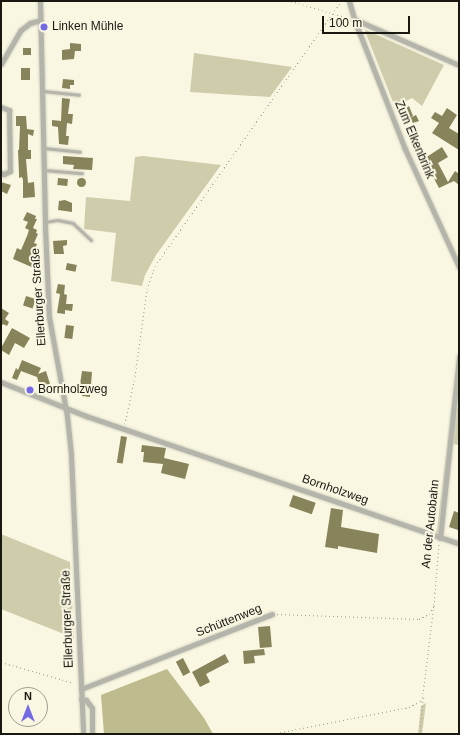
<!DOCTYPE html>
<meta charset="utf-8">
<style>
body{margin:0}
#map{position:relative;width:460px;height:735px;overflow:hidden;background:#f9f7e2;font-family:Arial,sans-serif}
div>[style]{position:absolute}
.green>*{inset:0;background:#cfccab}
.forest>*{inset:0;background:#bebb8f}
.building>*{inset:0;background:#87835a;transform-origin:0 0}
.round{border-radius:50%}
.path>*{height:1px;margin-top:-0.5px;transform-origin:0;background:repeating-linear-gradient(90deg,#9c9b8b 0 1px,transparent 0 4px)}
.roads{filter:drop-shadow(0 0 1px #d5d3c1) drop-shadow(0 0 1px #d5d3c1)}
.service>*{height:2.5px;margin:-1.25px;padding:0 1.25px;transform-origin:1.25px;border-radius:1.25px;background:#b5b4ab}
.minor>*{height:5px;margin:-2.5px;padding:0 2.5px;transform-origin:2.5px;border-radius:2.5px;background:#b5b4ab}
.dots>*{width:11px;height:11px;translate:-50% -50%;box-sizing:border-box;border:2px solid #f9f7e2;border-radius:50%}
span{translate:-50% -50%;white-space:nowrap;text-align:center;line-height:1.15;-webkit-text-stroke:4px #f9f7e2;paint-order:stroke}
.poi-label{font-size:12px;color:#181811}
.left{translate:0 -50%;text-align:left}
.street-label{font-size:12px;color:#181811}
.frame{position:absolute;inset:0;border:2px solid #181811;pointer-events:none}
.north{position:absolute;left:8px;top:687px;width:40px;height:40px;box-sizing:border-box;background:#f9f7e2;border:1px solid #9f9e8e;border-radius:50%;rotate:0deg;font-size:11px;font-weight:700;line-height:16px;text-align:center;color:#181811}
.north::after{content:'';display:block;margin:auto;width:14px;height:18px;background:#756ae5;clip-path:polygon(50% 0,100% 100%,50% 72%,0 100%)}
.scale{position:absolute;left:322px;top:16px;width:88px;height:18px;box-sizing:border-box;border:2px solid #181811;border-top:0;padding-left:5px;font-size:12px;line-height:14px;white-space:nowrap;color:#181811;-webkit-text-stroke:3px #f9f7e2;paint-order:stroke}
</style>
<div id="map">
<div class="green">
<div style="clip-path:polygon(366px 30px,444px 65px,422px 106px,412px 98px,395px 107px,365px 31px)"></div>
<div style="clip-path:polygon(194px 53px,292px 67px,270px 97px,190px 92px)"></div>
<div style="clip-path:polygon(143px 156px,221px 165px,156px 255px,145px 275px,142px 286px,111px 281px,116px 233px,84px 229px,86px 197px,130px 201px,135px 157px)"></div>
<div style="clip-path:polygon(459px 344px,457px 408px,459px 408px,459px 445px,453px 444px,443px 535px,435px 533px,437px 530px)"></div>
<div style="clip-path:polygon(1px 534px,70px 562px,74px 638px,1px 609px)"></div>
<div style="clip-path:polygon(426px 703px,422px 734px,418px 734px,421px 706px)"></div>
</div>
<div class="forest">
<div style="clip-path:polygon(167px 669px,204px 718px,213px 734px,104px 734px,101px 695px)"></div>
</div>
<div class="building">
<div style="clip-path:polygon(70px 43px,81px 44px,81px 51px,75px 51px,74px 59px,62px 60px,62px 50px,70px 49px)"></div>
<div style="left:23px;top:48px;width:8px;height:7px"></div>
<div style="left:21px;top:68px;width:9px;height:12px"></div>
<div style="clip-path:polygon(63px 79px,74px 80px,74px 85px,70px 85px,70px 89px,62px 88px)"></div>
<div style="clip-path:polygon(62px 98px,70px 99px,68px 114px,73px 114px,72px 124px,67px 123px,66px 136px,69px 136px,68px 145px,59px 144px,58px 127px,52px 126px,52px 120px,61px 121px)"></div>
<div style="clip-path:polygon(409px 106px,413px 116px,406px 120px,401px 109px)"></div>
<div style="clip-path:polygon(447px 108px,457px 115px,449px 128px,459px 134px,459px 150px,432px 133px,439px 123px,431px 118px,435px 112px,442px 116px)"></div>
<div style="clip-path:polygon(416px 115px,419px 121px,413px 123px,410px 118px)"></div>
<div style="clip-path:polygon(16px 116px,26px 116px,27px 129px,34px 130px,33px 136px,28px 134px,28px 150px,31px 150px,31px 159px,26px 159px,28px 183px,34px 182px,35px 197px,23px 198px,23px 180px,22px 177px,19px 178px,19px 174px,18px 150px,19px 150px,20px 126px,16px 126px)"></div>
<div style="clip-path:polygon(418px 147px,426px 155px,420px 161px,413px 151px)"></div>
<div style="clip-path:polygon(442px 147px,448px 157px,438px 163px,448px 182px,455px 171px,459px 174px,459px 185px,454px 181px,439px 188px,429px 169px,431px 168px,425px 158px)"></div>
<div style="clip-path:polygon(63px 156px,93px 158px,92px 170px,73px 169px,74px 165px,63px 164px)"></div>
<div class="round" style="left:76.5px;top:177.5px;width:9px;height:9px"></div>
<div style="left:58px;top:178px;width:10px;height:7px;rotate:6deg"></div>
<div style="clip-path:polygon(1px 182px,11px 185px,7px 194px,1px 191px)"></div>
<div style="clip-path:polygon(65px 200px,72px 203px,72px 212px,58px 210px,59px 201px)"></div>
<div style="clip-path:polygon(27px 212px,36px 216px,35px 219px,37px 219px,33px 228px,37px 230px,36px 233px,38px 234px,34px 243px,37px 244px,36px 247px,38px 248px,35px 256px,38px 257px,34px 268px,13px 259px,17px 248px,21px 250px,27px 236px,29px 230px,25px 228px,28px 222px,23px 220px)"></div>
<div style="clip-path:polygon(67px 240px,67px 245px,63px 246px,64px 254px,54px 254px,53px 241px)"></div>
<div style="left:67px;top:263px;width:10px;height:7px;rotate:11deg"></div>
<div style="clip-path:polygon(58px 284px,65px 285px,64px 294px,67px 295px,66px 304px,73px 304px,72px 311px,65px 310px,65px 314px,57px 313px,60px 294px,56px 293px)"></div>
<div style="left:26px;top:296px;width:10px;height:10px;rotate:17deg"></div>
<div style="clip-path:polygon(1px 308px,9px 313px,5px 319px,9px 322px,7px 326px,3px 324px,1px 327px)"></div>
<div style="left:66px;top:325px;width:8px;height:13px;rotate:7deg"></div>
<div style="clip-path:polygon(12px 328px,30px 338px,24px 348px,15px 343px,9px 355px,1px 350px,1px 348px)"></div>
<div style="clip-path:polygon(22px 360px,41px 368px,38px 374px,46px 371px,50px 384px,40px 387px,37px 377px,21px 371px,17px 380px,12px 378px,16px 368px,18px 370px)"></div>
<div style="clip-path:polygon(82px 371px,92px 372px,90px 397px,82px 396px,82px 392px,79px 391px)"></div>
<div style="left:121px;top:436px;width:6px;height:27px;rotate:9deg"></div>
<div style="clip-path:polygon(142px 445px,166px 448px,164px 458px,189px 464px,185px 479px,161px 473px,163px 464px,143px 462px,144px 452px,141px 452px)"></div>
<div style="left:293px;top:495px;width:24px;height:12px;rotate:19deg"></div>
<div style="clip-path:polygon(331px 508px,343px 510px,341px 527px,379px 534px,377px 553px,338px 546px,338px 549px,325px 547px)"></div>
<div style="clip-path:polygon(454px 511px,459px 513px,458px 530px,449px 527px)"></div>
<div style="left:270px;top:626px;width:21px;height:12px;rotate:85deg"></div>
<div style="clip-path:polygon(264px 649px,265px 655px,254px 656px,255px 663px,244px 664px,243px 651px)"></div>
<div style="clip-path:polygon(225px 654px,229px 662px,206px 674px,210px 682px,200px 687px,192px 672px)"></div>
<div style="left:183px;top:658px;width:16px;height:8px;rotate:63deg"></div>
</div>
<div class="path">
<div style="left:291px;top:1px;width:59px;rotate:16.6deg"></div>
<div style="left:125px;top:424px;width:49px;rotate:-78.2deg"></div>
<div style="left:135px;top:376px;width:88px;rotate:-82.1deg"></div>
<div style="left:147px;top:289px;width:24px;rotate:-71deg"></div>
<div style="left:155px;top:266px;width:324px;rotate:-54.9deg"></div>
<div style="left:277px;top:614px;width:142px;rotate:2deg"></div>
<div style="left:419px;top:619px;width:11px;rotate:-27deg"></div>
<div style="left:429px;top:614px;width:9px;rotate:-58deg"></div>
<div style="left:1px;top:662px;width:76px;rotate:16deg"></div>
<div style="left:272px;top:734px;width:140px;rotate:-11.1deg"></div>
<div style="left:409px;top:707px;width:13px;rotate:-27deg"></div>
<div style="left:421px;top:701px;width:7px;rotate:-74deg"></div>
<div style="left:423px;top:694px;width:90px;rotate:-83deg"></div>
<div style="left:434px;top:605px;width:61px;rotate:-85.3deg"></div>
<div style="left:420px;top:734px;width:37px;rotate:-85deg"></div>
</div>
<div class="roads">
<div class="service">
<div style="left:43px;top:91px;width:36px;rotate:6deg"></div>
<div style="left:44px;top:148px;width:36px;rotate:6deg"></div>
<div style="left:44px;top:170px;width:38px;rotate:5deg"></div>
<div style="left:45px;top:222px;width:13px;rotate:-9deg"></div>
<div style="left:58px;top:220px;width:15px;rotate:11deg"></div>
<div style="left:73px;top:223px;width:25px;rotate:43deg"></div>
</div>
<div class="minor">
<div style="left:40px;top:1px;width:226px;rotate:88.7deg"></div>
<div style="left:45px;top:227px;width:90px;rotate:87.5deg"></div>
<div style="left:49px;top:317px;width:101px;rotate:79.7deg"></div>
<div style="left:67px;top:416px;width:39px;rotate:84deg"></div>
<div style="left:71px;top:455px;width:279px;rotate:87.5deg"></div>
<div style="left:349px;top:1px;width:19px;rotate:74deg"></div>
<div style="left:354px;top:19px;width:140px;rotate:68.6deg"></div>
<div style="left:405px;top:149px;width:130px;rotate:65.4deg"></div>
<div style="left:354px;top:19px;width:115px;rotate:23.7deg"></div>
<div style="left:1px;top:64px;width:39px;rotate:-60deg"></div>
<div style="left:21px;top:30px;width:11px;rotate:-38deg"></div>
<div style="left:30px;top:23px;width:11px;rotate:-15deg"></div>
<div style="left:1px;top:107px;width:9px;rotate:21deg"></div>
<div style="left:9px;top:110px;width:61px;rotate:89.1deg"></div>
<div style="left:10px;top:171px;width:7px;rotate:153deg"></div>
<div style="left:4px;top:174px;width:3px;rotate:-162deg"></div>
<div style="left:1px;top:382px;width:92px;rotate:21.8deg"></div>
<div style="left:86px;top:416px;width:394px;rotate:18.9deg"></div>
<div style="left:440px;top:538px;width:183px;rotate:-84deg"></div>
<div style="left:81px;top:689px;width:205px;rotate:-21.4deg"></div>
<div style="left:81px;top:699px;width:5px;rotate:11deg"></div>
<div style="left:86px;top:700px;width:10px;rotate:53deg"></div>
<div style="left:92px;top:708px;width:26px;rotate:90deg"></div>
</div>
</div>
<div class="dots">
<div style="left:44px;top:27px;background:#756ae5"></div>
<div style="left:30px;top:390px;background:#756ae5"></div>
</div>
<div class="poi-label">
<span class="left" style="left:52px;top:27px">Linken Mühle</span>
<span class="left" style="left:38px;top:390px">Bornholzweg</span>
</div>
<div class="street-label">
<span style="left:414px;top:140px;rotate:67deg">Zum Elkenbrink</span>
<span style="left:39px;top:297px;rotate:-94deg">Ellerburger Straße</span>
<span style="left:335px;top:490px;rotate:19deg">Bornholzweg</span>
<span style="left:431px;top:524px;rotate:-84deg">An der Autobahn</span>
<span style="left:68px;top:619px;rotate:-92deg">Ellerburger Straße</span>
<span style="left:229px;top:621px;rotate:-22deg">Schüttenweg</span>
</div>
<div class="frame"></div>
<div class="north">N</div>
<div class="scale">100 m</div>
</div>
